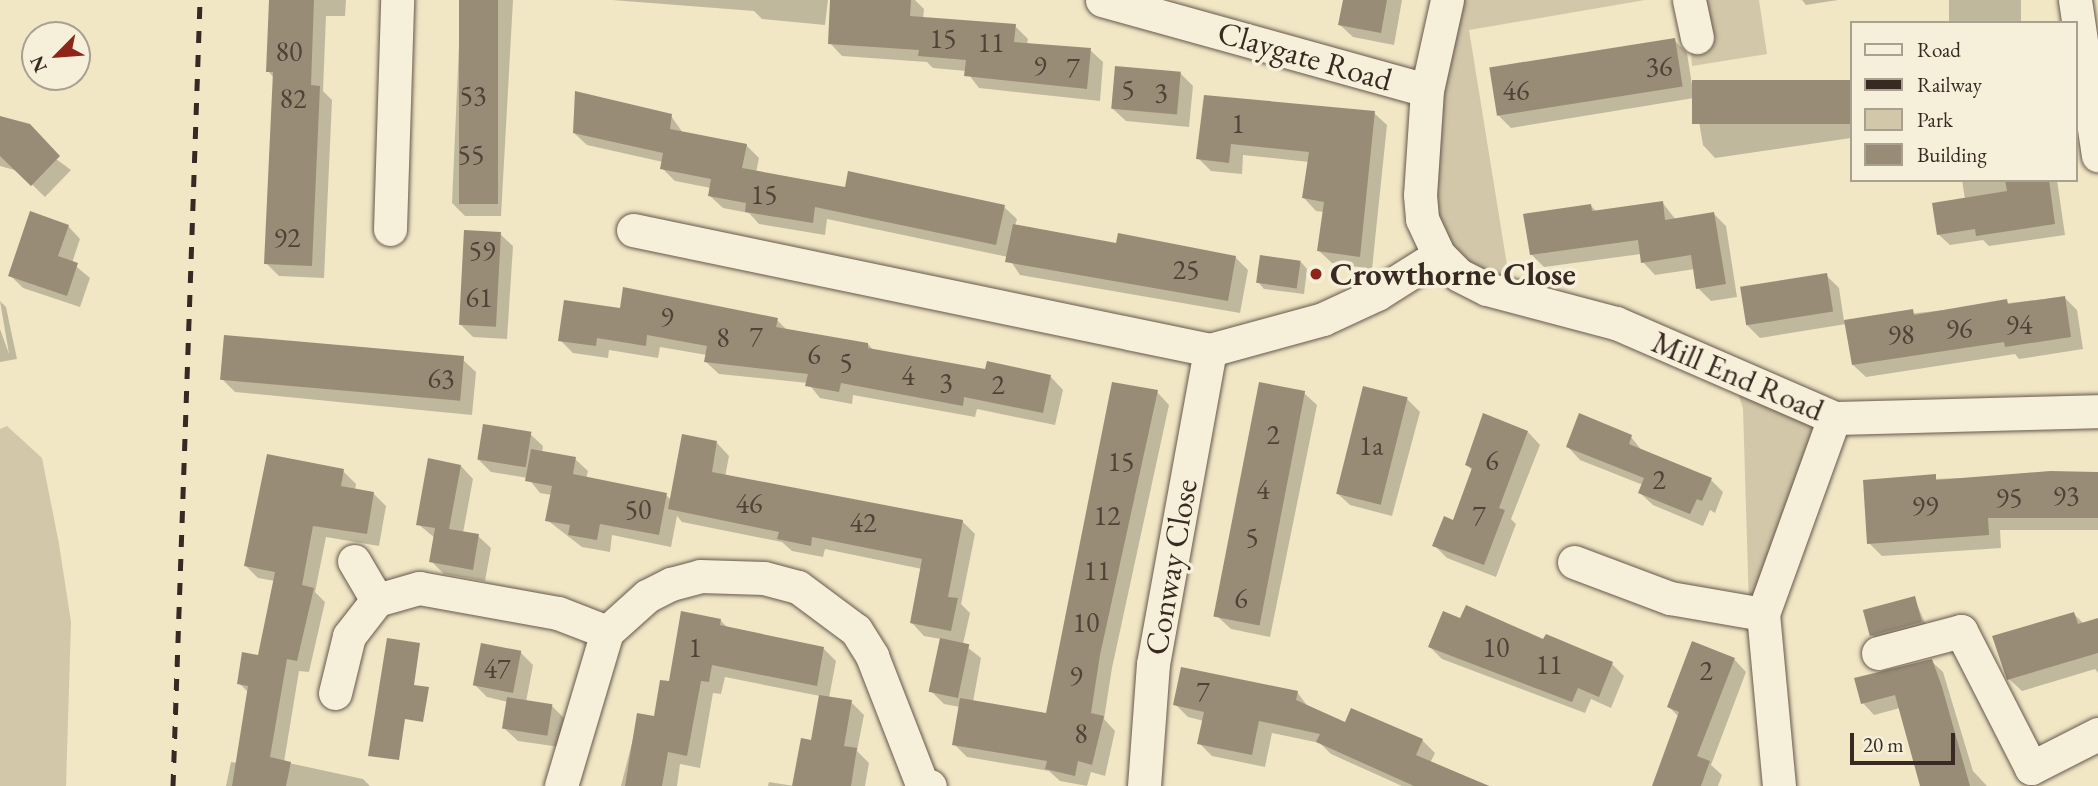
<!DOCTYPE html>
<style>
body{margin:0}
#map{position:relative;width:2098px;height:786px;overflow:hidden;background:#f1e7c5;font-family:"EB Garamond",serif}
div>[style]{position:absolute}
.green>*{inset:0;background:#d2c7a9}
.shadow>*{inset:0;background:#0003;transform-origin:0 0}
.building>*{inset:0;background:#998c77;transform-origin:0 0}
.roads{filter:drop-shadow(0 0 2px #67584c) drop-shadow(0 0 2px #67584c)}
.minor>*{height:33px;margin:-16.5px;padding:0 16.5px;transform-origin:16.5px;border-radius:16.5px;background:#f6efd9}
.rail>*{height:5px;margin-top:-2.5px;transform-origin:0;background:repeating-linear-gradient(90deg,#392923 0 12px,transparent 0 24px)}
.dots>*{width:19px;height:19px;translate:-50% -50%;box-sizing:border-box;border:4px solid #f6efd9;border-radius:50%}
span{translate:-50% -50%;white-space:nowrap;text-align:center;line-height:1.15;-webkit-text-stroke:7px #f6efd9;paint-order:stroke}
.number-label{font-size:28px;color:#514238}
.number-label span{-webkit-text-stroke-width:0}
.street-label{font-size:32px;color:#392923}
.poi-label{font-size:32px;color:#392923;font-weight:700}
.left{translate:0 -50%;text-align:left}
.legend{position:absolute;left:1850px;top:21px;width:228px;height:161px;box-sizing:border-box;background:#f6efd9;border:2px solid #aaa090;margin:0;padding:9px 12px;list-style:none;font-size:21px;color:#392923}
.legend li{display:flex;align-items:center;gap:14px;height:35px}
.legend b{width:35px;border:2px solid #aaa090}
.north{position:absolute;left:21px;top:21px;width:70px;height:70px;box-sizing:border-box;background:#f6efd9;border:2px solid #aaa090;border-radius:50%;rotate:245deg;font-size:19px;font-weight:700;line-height:28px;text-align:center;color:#392923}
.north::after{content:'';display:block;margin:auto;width:24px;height:32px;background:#8f2418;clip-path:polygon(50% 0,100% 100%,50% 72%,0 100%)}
.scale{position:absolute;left:1850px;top:733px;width:105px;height:32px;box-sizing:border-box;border:4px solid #392923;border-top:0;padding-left:9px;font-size:21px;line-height:24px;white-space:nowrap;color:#392923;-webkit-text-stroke:5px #f6efd9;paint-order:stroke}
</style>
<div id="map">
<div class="green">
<div style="clip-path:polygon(1452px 0,1645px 0,1469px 30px,1512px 296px,1441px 257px,1421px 206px)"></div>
<div style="clip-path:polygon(1688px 0,1759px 0,1767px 54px,1692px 66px)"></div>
<div style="clip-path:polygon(1734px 382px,1822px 423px,1749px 607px,1743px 408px)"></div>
<div style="clip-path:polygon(7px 426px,42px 458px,59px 544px,71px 622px,66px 786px,0 786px,0 429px)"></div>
</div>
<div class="shadow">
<div style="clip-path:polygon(271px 0,346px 0,345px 16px,326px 16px,323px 91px,332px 100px,324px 278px,279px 276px,266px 263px,274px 78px,268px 71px)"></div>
<div style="clip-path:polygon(461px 0,513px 0,501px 216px,465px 216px,452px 203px)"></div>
<div style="clip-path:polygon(612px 0,828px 0,825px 25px,762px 19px,754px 11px)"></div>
<div style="clip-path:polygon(832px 0,915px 0,924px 9px,923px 19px,1015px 26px,1028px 39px,1027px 45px,1090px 50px,1103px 62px,1100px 101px,979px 88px,966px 71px,933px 68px,927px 62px,842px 56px,830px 43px)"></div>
<div style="clip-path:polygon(1344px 0,1402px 0,1394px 45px,1353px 37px,1340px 25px)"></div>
<div style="clip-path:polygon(1802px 0,1838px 0,1806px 5px)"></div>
<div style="left:1949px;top:0;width:72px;height:23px"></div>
<div style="clip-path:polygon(1674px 40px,1687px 53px,1694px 98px,1511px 128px,1498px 115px)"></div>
<div style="clip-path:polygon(1180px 73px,1193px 86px,1189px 127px,1126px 121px,1113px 109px)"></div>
<div style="clip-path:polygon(1851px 81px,1851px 138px,1715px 158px,1703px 145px,1696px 104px)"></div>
<div style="clip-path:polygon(1205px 97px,1374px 113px,1387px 125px,1372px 269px,1332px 263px,1319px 251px,1324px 212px,1316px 211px,1304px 198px,1309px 162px,1243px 155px,1242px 174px,1211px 171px,1198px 158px)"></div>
<div style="clip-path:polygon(671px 116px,683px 133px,746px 145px,759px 158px,756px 173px,846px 189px,1004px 207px,1017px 219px,1015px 226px,1117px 245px,1236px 258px,1248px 270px,1240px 313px,1020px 275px,1008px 257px,827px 219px,825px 235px,759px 224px,749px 213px,723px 208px,710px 196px,711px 188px,675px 181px,662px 168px,663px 162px,587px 145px,574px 133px)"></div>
<div style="clip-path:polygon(0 118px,71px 170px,45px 197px,18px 171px,0 166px)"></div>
<div style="clip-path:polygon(1962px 180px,2057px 180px,2065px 235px,1989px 246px,1983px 240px,1950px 245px,1938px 234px,1965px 199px)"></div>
<div style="clip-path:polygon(1662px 202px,1676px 220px,1714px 214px,1726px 226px,1737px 297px,1711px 301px,1698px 288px,1695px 269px,1655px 275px,1643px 262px,1641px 254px,1544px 267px,1531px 254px,1590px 205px,1597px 212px)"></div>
<div style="clip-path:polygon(68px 226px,80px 239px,72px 263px,90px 278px,80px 307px,23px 288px,10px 275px)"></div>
<div style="clip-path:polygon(500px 234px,513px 246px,507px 339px,473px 337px,460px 324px)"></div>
<div style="clip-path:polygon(1301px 262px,1307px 269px,1304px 294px,1264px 289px,1258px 282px)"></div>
<div style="clip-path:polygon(1826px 275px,1839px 288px,1844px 321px,2064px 297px,2077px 310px,2083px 349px,2019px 359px,2015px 354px,1866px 377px,1853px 365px,1846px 324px,1760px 338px,1747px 325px)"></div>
<div style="clip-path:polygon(625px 289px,777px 320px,788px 331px,868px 344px,874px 351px,986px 371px,1051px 377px,1063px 390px,1055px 425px,977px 409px,975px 417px,853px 395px,852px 404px,820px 398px,808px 383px,719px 374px,706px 362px,707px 355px,660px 347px,658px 358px,609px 350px,608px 358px,573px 353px,560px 340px,622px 310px)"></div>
<div style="clip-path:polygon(0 301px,6px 307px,17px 359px,0 362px,0 329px,9px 354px)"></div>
<div style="clip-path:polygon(463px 360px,476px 372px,472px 415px,235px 392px,222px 379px)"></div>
<div style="clip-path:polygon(1157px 392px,1169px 405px,1112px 668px,1104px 719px,1115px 731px,1105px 776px,1091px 772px,1087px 786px,1060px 781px,1049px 771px,967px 757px,954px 744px,960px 707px,944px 704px,931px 691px,941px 639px,924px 636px,912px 623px,922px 569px,825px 549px,823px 557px,792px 551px,782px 542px,682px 522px,677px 516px,671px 547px,612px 535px,610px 552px,582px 547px,547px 520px,552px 495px,540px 493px,528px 478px,491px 472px,478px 459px,530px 434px,543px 446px,542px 453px,575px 459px,588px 471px,586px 479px,666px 495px,671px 500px,717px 443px,729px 456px,725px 477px,962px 521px,975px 534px,961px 604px,970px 613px,963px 644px,981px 658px,973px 702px,1047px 715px)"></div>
<div style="clip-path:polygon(1304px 393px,1317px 405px,1270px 637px,1231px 629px,1218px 617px)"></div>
<div style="clip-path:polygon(1407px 399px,1420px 412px,1392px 516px,1350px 505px,1337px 493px)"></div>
<div style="clip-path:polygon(1528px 432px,1540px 445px,1511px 519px,1516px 524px,1496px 577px,1447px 558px,1434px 545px,1454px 522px,1473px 471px,1467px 465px)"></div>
<div style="clip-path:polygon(1631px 437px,1643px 452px,1711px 480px,1723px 492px,1715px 513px,1710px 510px,1703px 526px,1653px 505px,1640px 493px,1643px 485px,1580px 460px,1568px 447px)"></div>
<div style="clip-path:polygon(461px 466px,473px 479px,463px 533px,478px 536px,491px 548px,485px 581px,444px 574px,431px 561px,435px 538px,418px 524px)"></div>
<div style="clip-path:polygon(343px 471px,356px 484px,355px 490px,373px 493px,386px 506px,379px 546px,326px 537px,315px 592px,325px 602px,309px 672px,299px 671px,284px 762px,363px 779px,370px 786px,226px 786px,231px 762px,238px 763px,249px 693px,239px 683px,260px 657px,275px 581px,258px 578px,245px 565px)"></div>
<div style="clip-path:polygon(2098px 474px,2098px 530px,2000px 530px,2001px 548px,1882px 556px,1869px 543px,1865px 481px)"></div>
<div style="clip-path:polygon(1914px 598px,1927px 627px,1878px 641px,1872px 635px)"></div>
<div style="clip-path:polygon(2074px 614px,2084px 624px,2098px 620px,2098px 673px,2095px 669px,2022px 691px,2009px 679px)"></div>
<div style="clip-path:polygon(720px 620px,729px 629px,823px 648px,836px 661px,829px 698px,851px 702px,864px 715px,857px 751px,869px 763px,865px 786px,768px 786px,769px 782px,794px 786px,813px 742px,820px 696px,725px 677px,721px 694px,713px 693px,700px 768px,680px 764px,677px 786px,621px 786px,639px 715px,655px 718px,670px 683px)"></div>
<div style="clip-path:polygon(1461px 620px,1612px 664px,1624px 676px,1611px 708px,1591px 699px,1585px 713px,1442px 659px,1430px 647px)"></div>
<div style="clip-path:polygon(520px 652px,533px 665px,526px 702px,551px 705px,564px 718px,560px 747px,518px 741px,505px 729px,508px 702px,487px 697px,475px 685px)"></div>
<div style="clip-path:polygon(1734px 659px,1746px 672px,1711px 765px,1722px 775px,1718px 786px,1655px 786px,1679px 717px,1669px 707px)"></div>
<div style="clip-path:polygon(1931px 661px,1943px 672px,1973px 771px,1987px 786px,1924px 786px,1900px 708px,1874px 715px,1863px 703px)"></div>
<div style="clip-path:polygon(1297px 692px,1309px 708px,1346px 724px,1422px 740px,1435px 753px,1430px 763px,1490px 786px,1402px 786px,1331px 754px,1320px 743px,1272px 733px,1265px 767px,1212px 756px,1199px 743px,1204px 721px,1188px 717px,1175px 704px)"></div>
</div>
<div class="building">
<div style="clip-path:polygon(269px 0,314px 0,311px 85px,320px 86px,312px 266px,264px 264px,273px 72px,266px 72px)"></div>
<div style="left:459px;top:0;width:39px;height:204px"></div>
<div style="clip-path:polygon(830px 0,911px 0,910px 16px,1016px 24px,1014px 42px,1091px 48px,1087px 89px,964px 76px,966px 60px,918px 56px,919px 50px,828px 44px)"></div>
<div style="clip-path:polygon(1343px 0,1387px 0,1381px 33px,1338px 25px)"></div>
<div style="left:1675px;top:38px;width:49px;height:188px;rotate:81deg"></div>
<div style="left:1115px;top:66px;width:66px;height:43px;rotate:5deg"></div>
<div style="left:1851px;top:80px;width:44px;height:159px;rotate:90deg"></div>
<div style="clip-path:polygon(575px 91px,672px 114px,670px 129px,747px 144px,742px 168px,845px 187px,848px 171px,1005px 205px,996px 245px,815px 207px,813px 223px,745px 212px,746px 203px,708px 196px,711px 179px,660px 169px,663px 153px,573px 133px)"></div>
<div style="clip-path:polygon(1204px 95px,1375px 111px,1360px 257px,1317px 251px,1324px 202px,1302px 198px,1309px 152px,1231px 144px,1229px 163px,1196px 159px)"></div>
<div style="clip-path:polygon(0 116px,30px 124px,60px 156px,31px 186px,0 156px)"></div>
<div style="clip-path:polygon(2005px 180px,2049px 180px,2055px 224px,1976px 236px,1975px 229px,1937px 235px,1932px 203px,2007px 191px)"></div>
<div style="clip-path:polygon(1663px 201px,1665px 220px,1714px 212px,1726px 284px,1696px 289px,1691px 255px,1641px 263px,1638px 240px,1530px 255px,1523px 214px,1591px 204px,1592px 211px)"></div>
<div style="clip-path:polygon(30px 211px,69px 225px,58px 256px,78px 263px,67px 296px,8px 276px)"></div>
<div style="clip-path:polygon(1013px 224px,1116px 243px,1118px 233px,1236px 256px,1228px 301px,1005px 262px)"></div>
<div style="left:464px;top:230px;width:37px;height:95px;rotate:3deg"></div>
<div style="left:1260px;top:255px;width:41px;height:28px;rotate:8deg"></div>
<div style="left:1827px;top:273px;width:39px;height:88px;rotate:81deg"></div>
<div style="clip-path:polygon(623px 287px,778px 318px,776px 327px,868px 343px,868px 348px,985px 369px,987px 361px,1051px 375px,1043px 413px,964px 397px,963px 406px,841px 383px,839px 392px,805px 386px,808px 374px,704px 362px,707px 346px,647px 335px,646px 346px,597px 338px,596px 346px,558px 341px,564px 300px,620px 308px)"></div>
<div style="clip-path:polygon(2065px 296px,2071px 337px,2005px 347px,2004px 342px,1852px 365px,1844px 320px,1913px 309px,1914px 315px,2007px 299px,2008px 304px)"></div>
<div style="left:224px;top:335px;width:241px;height:45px;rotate:5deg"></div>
<div style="clip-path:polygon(1112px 382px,1158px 390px,1100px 655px,1091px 713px,1104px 716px,1092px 765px,1078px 761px,1075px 776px,1045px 769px,1047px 761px,952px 745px,960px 698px,1046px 713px)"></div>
<div style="left:1259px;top:382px;width:47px;height:239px;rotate:11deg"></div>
<div style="left:1363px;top:386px;width:46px;height:111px;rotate:14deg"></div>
<div style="clip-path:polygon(1483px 413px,1528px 431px,1499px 508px,1505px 510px,1484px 565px,1432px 546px,1444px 516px,1453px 520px,1472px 468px,1465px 465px)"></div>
<div style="clip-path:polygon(1579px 413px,1632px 435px,1629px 444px,1712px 478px,1702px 501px,1697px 499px,1690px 514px,1638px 493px,1644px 478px,1566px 447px)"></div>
<div style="left:483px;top:424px;width:49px;height:36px;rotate:9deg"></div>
<div style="clip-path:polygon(682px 434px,717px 441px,712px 472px,963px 520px,948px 597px,958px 598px,951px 631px,910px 623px,922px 559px,812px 537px,811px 546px,777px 539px,779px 532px,668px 509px)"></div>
<div style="clip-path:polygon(531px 449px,576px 457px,573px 474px,667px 493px,659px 535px,600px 524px,597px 540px,568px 535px,570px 525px,545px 521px,552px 486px,525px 481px)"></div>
<div style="clip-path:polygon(267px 454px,344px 469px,341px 486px,374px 492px,367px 534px,313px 526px,302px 585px,314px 588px,297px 661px,287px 659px,270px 757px,291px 762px,286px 786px,232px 786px,248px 686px,237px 684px,242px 652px,258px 655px,275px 572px,244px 566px)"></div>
<div style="clip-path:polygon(428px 458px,461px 465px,449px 529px,479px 534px,473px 570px,429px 562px,435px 528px,416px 525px)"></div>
<div style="clip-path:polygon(2050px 471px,2098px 472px,2098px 518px,1988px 518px,1989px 535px,1867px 544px,1863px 480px,1936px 474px,1936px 480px)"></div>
<div style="left:1915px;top:596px;width:27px;height:54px;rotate:75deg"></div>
<div style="clip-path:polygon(1466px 605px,1543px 639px,1546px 634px,1613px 662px,1599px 697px,1578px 688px,1572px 702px,1428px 647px,1443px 611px,1460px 618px)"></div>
<div style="clip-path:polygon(681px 611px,721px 619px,720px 625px,824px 647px,817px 686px,712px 665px,709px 682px,701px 681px,687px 756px,668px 752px,662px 786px,625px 786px,637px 713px,654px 716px,660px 680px,669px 681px)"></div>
<div style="clip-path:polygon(2074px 612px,2078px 624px,2098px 618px,2098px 653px,2007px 680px,1992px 636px)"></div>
<div style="clip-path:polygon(387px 638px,420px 643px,414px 685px,429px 687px,423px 722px,405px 719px,399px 760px,368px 756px)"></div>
<div style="left:940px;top:638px;width:30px;height:55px;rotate:12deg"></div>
<div style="clip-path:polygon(1692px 641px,1735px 658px,1697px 756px,1710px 761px,1701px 786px,1652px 786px,1679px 712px,1667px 707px)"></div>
<div style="left:481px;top:643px;width:41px;height:43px;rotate:11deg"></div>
<div style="clip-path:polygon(1932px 659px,1942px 687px,1970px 786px,1920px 786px,1895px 695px,1861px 704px,1854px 678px)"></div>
<div style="clip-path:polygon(1181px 667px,1298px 691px,1296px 700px,1345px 722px,1351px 708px,1423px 739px,1416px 755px,1489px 786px,1414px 786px,1316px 742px,1320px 734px,1259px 721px,1252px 755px,1197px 744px,1204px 712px,1173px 705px)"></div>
<div style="clip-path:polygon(819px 695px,852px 700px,844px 746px,857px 748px,851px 786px,792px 786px,801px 738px,811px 740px)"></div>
<div style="left:507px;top:697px;width:46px;height:32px;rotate:9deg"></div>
</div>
<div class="roads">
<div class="minor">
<div style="left:1102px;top:0;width:337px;rotate:15.5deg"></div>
<div style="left:1447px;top:0;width:92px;rotate:102.5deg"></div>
<div style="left:1427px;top:90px;width:105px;rotate:93.8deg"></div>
<div style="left:1420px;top:195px;width:24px;rotate:85deg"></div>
<div style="left:1422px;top:219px;width:40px;rotate:65deg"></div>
<div style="left:1439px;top:255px;width:28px;rotate:45deg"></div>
<div style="left:1459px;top:275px;width:31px;rotate:27deg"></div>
<div style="left:1487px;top:289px;width:133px;rotate:14.8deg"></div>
<div style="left:1616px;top:323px;width:238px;rotate:23.5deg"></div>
<div style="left:1834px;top:418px;width:264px;rotate:-1.5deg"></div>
<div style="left:1689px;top:0;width:38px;rotate:78deg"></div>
<div style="left:2075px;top:0;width:157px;rotate:81.6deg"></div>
<div style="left:390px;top:229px;width:229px;rotate:-88.2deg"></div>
<div style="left:633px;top:230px;width:589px;rotate:11.75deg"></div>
<div style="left:1210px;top:350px;width:117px;rotate:-15.3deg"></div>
<div style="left:1323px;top:319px;width:60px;rotate:-24.8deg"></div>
<div style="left:1377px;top:294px;width:73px;rotate:-32.2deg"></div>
<div style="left:354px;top:561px;width:45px;rotate:59.5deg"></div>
<div style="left:1574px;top:562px;width:103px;rotate:20.6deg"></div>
<div style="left:1670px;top:598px;width:94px;rotate:9.8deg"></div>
<div style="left:1878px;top:653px;width:86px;rotate:-14.8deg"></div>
<div style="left:1961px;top:631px;width:154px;rotate:62.9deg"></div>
<div style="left:2031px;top:768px;width:75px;rotate:-26.9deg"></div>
<div style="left:335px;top:693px;width:59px;rotate:-76.2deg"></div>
<div style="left:349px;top:636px;width:46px;rotate:-52.1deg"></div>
<div style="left:377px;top:600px;width:44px;rotate:-15.9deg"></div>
<div style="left:419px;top:588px;width:141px;rotate:10.2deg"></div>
<div style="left:558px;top:613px;width:53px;rotate:21.2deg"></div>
<div style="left:607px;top:632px;width:54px;rotate:-42deg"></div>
<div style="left:647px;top:596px;width:27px;rotate:-27deg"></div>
<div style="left:671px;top:584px;width:30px;rotate:-15deg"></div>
<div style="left:700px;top:576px;width:64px;rotate:1.8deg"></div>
<div style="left:764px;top:578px;width:35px;rotate:15deg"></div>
<div style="left:798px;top:587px;width:72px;rotate:36.6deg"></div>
<div style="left:856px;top:630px;width:31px;rotate:58deg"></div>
<div style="left:872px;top:656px;width:137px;rotate:68.7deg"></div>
<div style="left:922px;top:784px;width:8px;rotate:14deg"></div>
<div style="left:561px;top:786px;width:161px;rotate:-73.4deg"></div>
<div style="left:1144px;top:786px;width:122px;rotate:-85.8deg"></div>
<div style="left:1153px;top:664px;width:319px;rotate:-79.7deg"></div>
<div style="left:1779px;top:786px;width:173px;rotate:-95.3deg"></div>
<div style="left:1763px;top:614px;width:208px;rotate:-70.1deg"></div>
</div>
</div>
<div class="rail">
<div style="left:173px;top:786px;width:786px;rotate:-88.03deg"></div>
</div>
<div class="dots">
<div style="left:1316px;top:274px;background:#8f2418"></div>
</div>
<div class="number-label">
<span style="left:943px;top:38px">15</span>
<span style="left:991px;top:42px">11</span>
<span style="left:289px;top:51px">80</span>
<span style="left:1040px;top:65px">9</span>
<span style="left:1659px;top:66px">36</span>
<span style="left:1073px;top:67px">7</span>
<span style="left:1128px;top:89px">5</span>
<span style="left:1516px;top:90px">46</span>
<span style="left:1161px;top:92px">3</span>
<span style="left:473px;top:95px">53</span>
<span style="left:293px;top:98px">82</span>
<span style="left:1238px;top:123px">1</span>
<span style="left:471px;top:154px">55</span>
<span style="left:764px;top:194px">15</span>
<span style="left:287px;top:237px">92</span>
<span style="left:482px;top:250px">59</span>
<span style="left:1186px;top:269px">25</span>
<span style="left:479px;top:297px">61</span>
<span style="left:667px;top:316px">9</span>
<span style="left:2019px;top:324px">94</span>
<span style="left:1959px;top:328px">96</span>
<span style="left:1901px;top:334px">98</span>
<span style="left:756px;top:336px">7</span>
<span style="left:723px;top:337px">8</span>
<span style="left:814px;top:354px">6</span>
<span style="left:846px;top:362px">5</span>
<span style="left:908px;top:375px">4</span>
<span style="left:441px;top:378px">63</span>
<span style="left:946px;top:382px">3</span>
<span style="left:998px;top:384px">2</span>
<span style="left:1273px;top:434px">2</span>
<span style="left:1371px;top:445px">1a</span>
<span style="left:1492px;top:460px">6</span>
<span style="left:1121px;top:461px">15</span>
<span style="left:1659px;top:479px">2</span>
<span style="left:1263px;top:489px">4</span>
<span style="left:2066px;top:495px">93</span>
<span style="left:2009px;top:497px">95</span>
<span style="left:749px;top:503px">46</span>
<span style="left:1925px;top:505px">99</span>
<span style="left:638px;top:509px">50</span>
<span style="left:1107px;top:515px">12</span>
<span style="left:1479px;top:515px">7</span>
<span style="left:863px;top:522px">42</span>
<span style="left:1252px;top:537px">5</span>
<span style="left:1097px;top:570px">11</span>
<span style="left:1241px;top:598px">6</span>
<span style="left:1086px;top:622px">10</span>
<span style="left:695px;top:647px">1</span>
<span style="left:1496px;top:647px">10</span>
<span style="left:1549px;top:664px">11</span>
<span style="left:497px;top:668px">47</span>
<span style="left:1706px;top:670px">2</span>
<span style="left:1076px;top:675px">9</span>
<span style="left:1203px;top:691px">7</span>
<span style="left:1081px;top:733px">8</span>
</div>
<div class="street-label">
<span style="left:1305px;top:56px;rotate:16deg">Claygate Road</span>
<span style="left:1738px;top:376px;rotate:23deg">Mill End Road</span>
<span style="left:1171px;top:567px;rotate:-80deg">Conway Close</span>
</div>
<div class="poi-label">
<span class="left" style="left:1330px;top:274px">Crowthorne Close</span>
</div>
<ul class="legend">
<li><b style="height:9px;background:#f6efd9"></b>Road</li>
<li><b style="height:9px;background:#392923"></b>Railway</li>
<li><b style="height:19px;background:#d2c7a9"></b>Park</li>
<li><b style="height:19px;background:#998c77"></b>Building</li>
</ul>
<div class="north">N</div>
<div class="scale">20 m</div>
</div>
